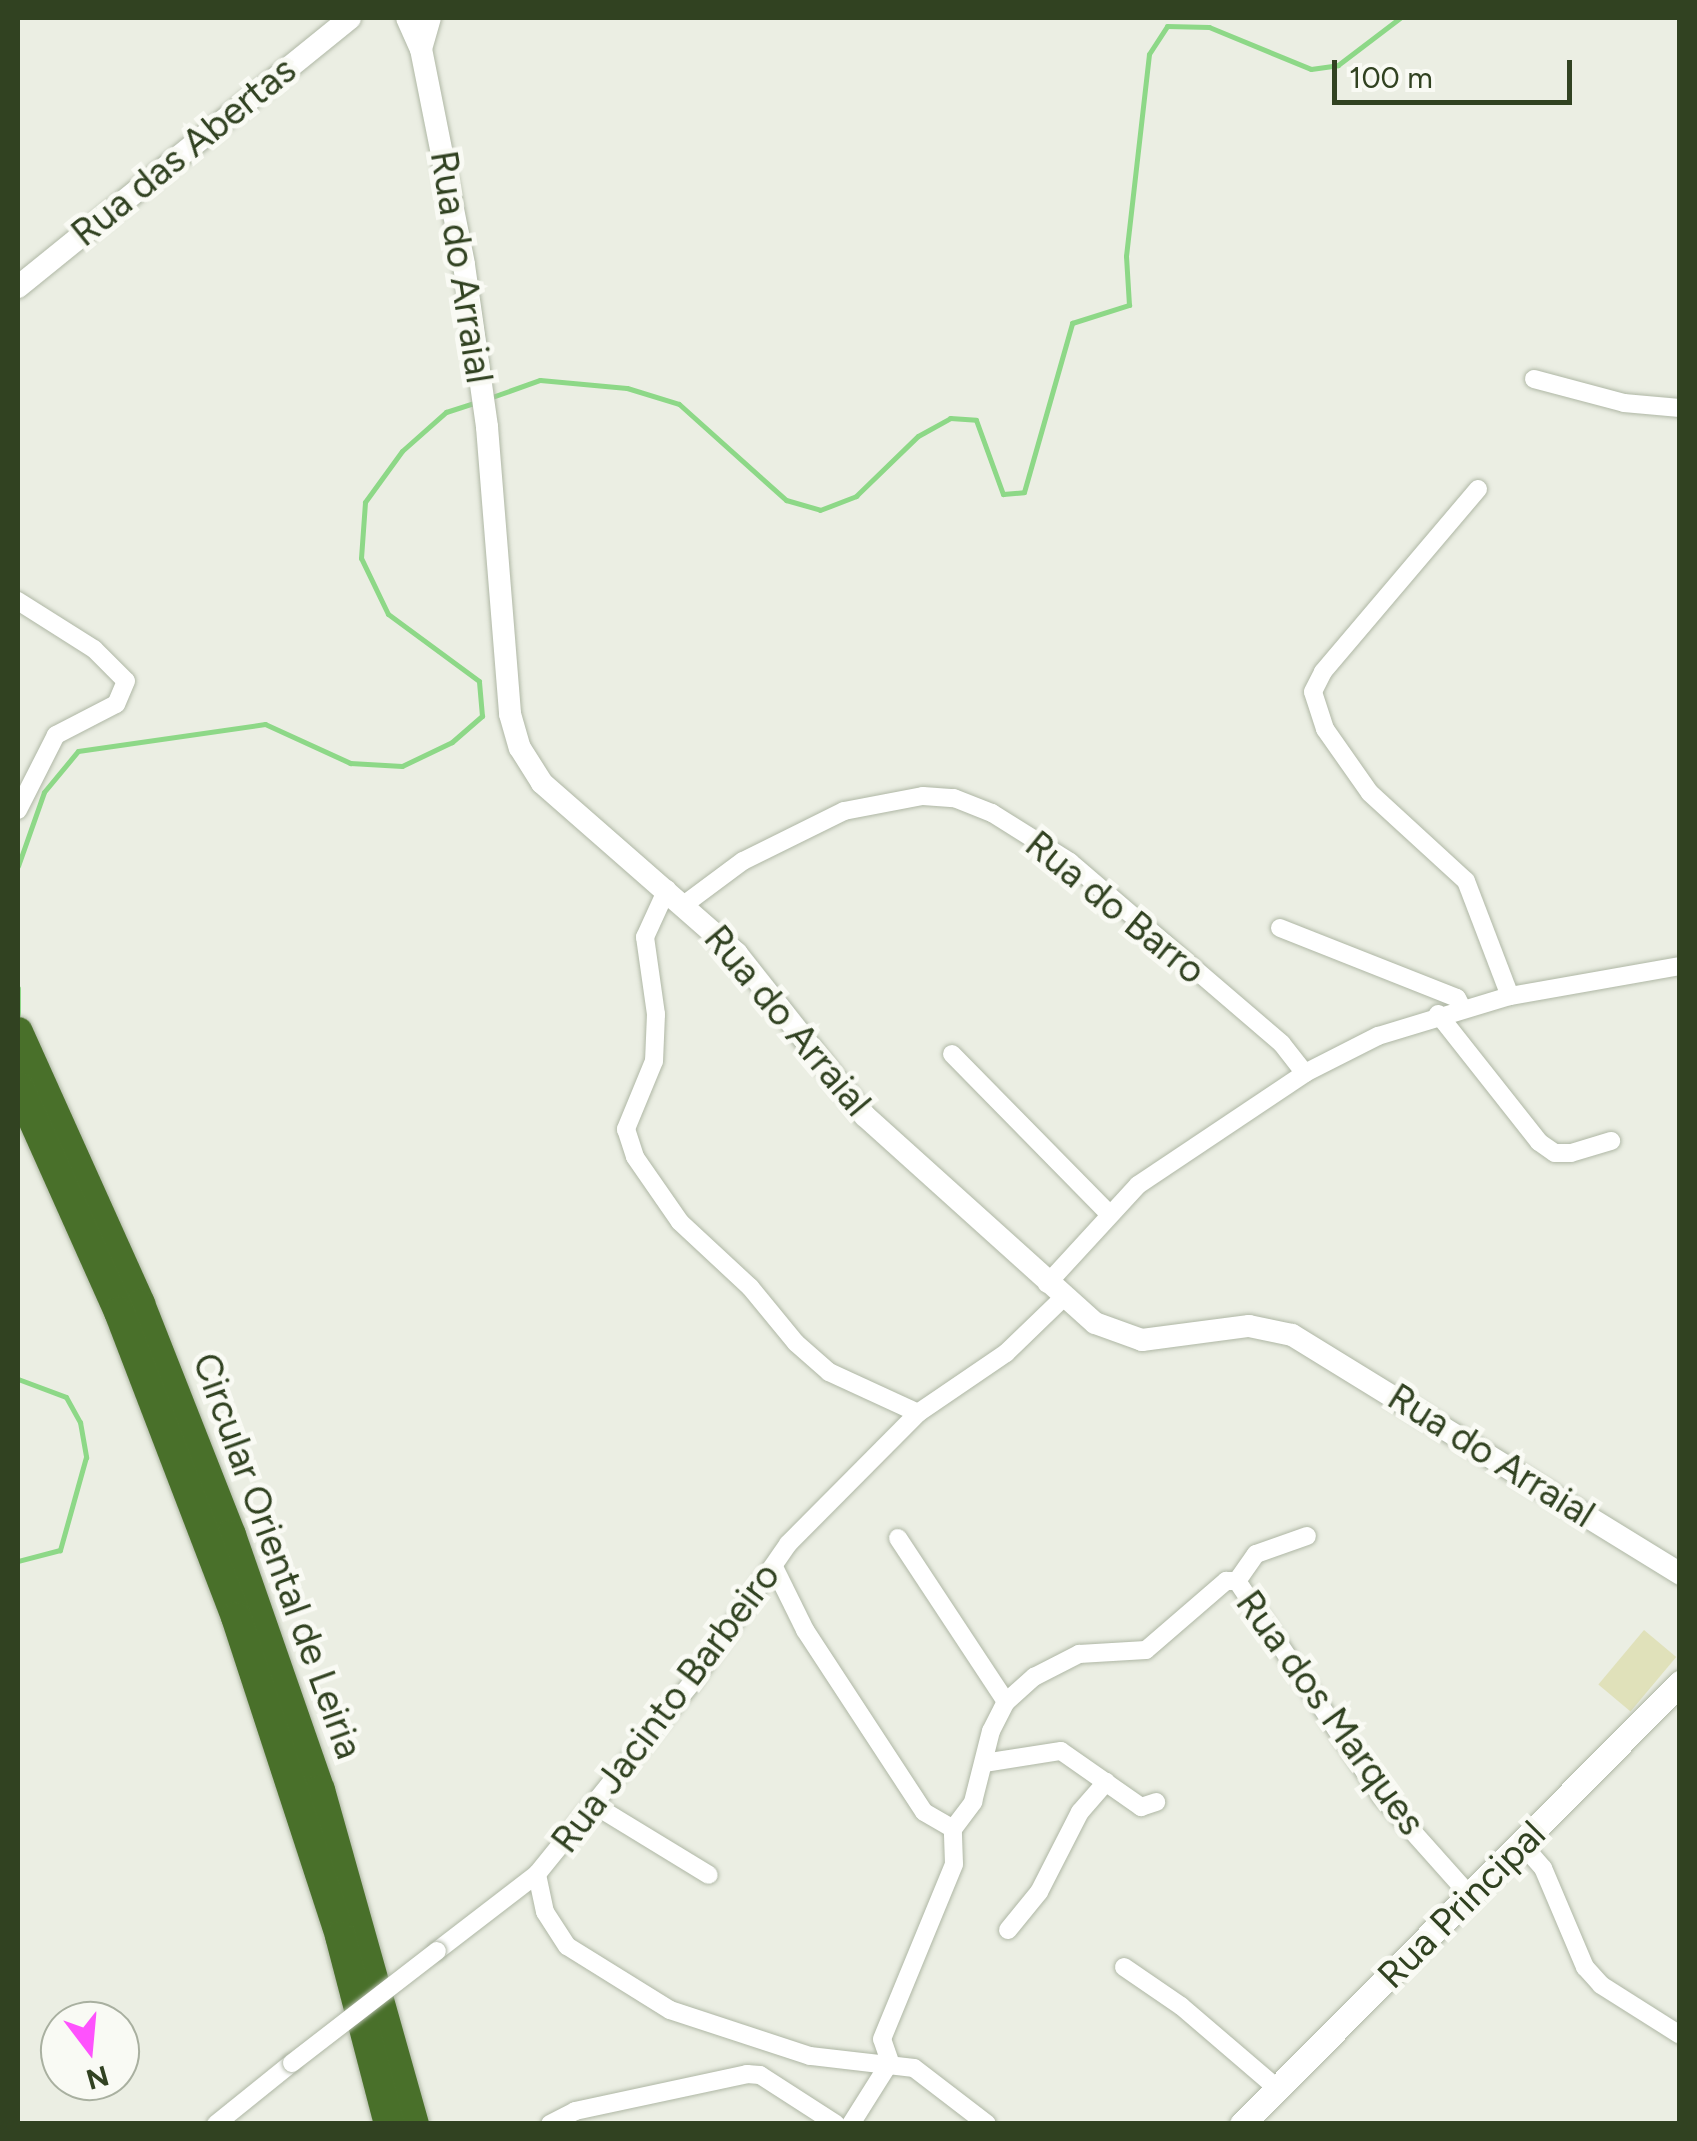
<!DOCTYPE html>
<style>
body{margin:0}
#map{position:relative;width:1697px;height:2141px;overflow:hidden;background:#ebeee3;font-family:Figtree,sans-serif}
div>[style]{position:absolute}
.green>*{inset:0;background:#e0e1ba;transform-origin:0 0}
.stream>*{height:5px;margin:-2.5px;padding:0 2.5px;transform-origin:2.5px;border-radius:2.5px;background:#8dd887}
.roads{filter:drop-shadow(0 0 2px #afb7a5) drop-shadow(0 0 2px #afb7a5)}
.minor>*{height:18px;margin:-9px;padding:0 9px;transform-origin:9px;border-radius:9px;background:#fff}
.tertiary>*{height:22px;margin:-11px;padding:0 11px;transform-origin:11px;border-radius:11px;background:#fff}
.secondary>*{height:25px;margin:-12.5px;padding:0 12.5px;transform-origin:12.5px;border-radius:12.5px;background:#fff}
.motorway>*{height:30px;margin:-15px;padding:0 15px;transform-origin:15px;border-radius:15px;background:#49702a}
.bridges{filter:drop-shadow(0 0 2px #afb7a5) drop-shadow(0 0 2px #afb7a5)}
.minor-bridge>*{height:18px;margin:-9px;padding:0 9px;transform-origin:9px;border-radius:9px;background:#fff}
span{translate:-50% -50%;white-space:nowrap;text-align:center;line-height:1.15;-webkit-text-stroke:10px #f9faf4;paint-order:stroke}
.street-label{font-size:38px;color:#314221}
.frame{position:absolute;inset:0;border:20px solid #314221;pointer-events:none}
.north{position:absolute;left:40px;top:2001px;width:100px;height:100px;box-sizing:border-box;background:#f9faf4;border:2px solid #a9b0a0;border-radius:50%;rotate:164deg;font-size:28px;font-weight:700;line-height:40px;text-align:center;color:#314221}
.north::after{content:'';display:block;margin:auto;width:35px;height:45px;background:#fe52fd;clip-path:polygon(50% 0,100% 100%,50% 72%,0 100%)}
.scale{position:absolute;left:1332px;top:60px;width:240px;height:45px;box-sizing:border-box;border:5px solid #314221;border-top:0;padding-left:12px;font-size:30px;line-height:35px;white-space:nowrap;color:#314221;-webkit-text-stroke:8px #f9faf4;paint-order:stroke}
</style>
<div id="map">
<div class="green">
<div style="left:1644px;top:1630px;width:42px;height:71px;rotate:40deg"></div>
</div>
<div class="stream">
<div style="left:492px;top:397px;width:51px;rotate:-19.5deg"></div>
<div style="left:540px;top:380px;width:87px;rotate:5.3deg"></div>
<div style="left:627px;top:388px;width:54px;rotate:17.1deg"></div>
<div style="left:679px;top:404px;width:144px;rotate:41.9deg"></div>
<div style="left:786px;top:500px;width:35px;rotate:16deg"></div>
<div style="left:820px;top:510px;width:39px;rotate:-21deg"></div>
<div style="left:856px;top:496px;width:86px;rotate:-44.1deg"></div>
<div style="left:918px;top:436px;width:37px;rotate:-29deg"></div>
<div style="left:950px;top:418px;width:26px;rotate:4deg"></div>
<div style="left:976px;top:420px;width:79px;rotate:70deg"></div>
<div style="left:1003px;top:494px;width:21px;rotate:-5deg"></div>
<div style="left:1024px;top:492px;width:176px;rotate:-74.1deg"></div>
<div style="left:1072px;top:323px;width:60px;rotate:-17.5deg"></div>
<div style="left:1129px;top:305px;width:49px;rotate:-93.5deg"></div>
<div style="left:1126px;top:256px;width:203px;rotate:-83.5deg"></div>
<div style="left:1149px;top:54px;width:33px;rotate:-57deg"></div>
<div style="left:1167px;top:26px;width:42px;rotate:1.4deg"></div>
<div style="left:1209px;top:27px;width:110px;rotate:22.4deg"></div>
<div style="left:1311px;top:69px;width:27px;rotate:-8deg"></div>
<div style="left:1338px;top:65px;width:78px;rotate:-37.2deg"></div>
<div style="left:18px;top:866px;width:78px;rotate:-70.6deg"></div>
<div style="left:44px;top:792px;width:53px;rotate:-50.3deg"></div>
<div style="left:78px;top:751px;width:189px;rotate:-8.2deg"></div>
<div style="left:265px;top:724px;width:94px;rotate:24.6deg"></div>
<div style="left:350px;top:763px;width:52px;rotate:3.3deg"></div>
<div style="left:402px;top:766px;width:55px;rotate:-25.6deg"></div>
<div style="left:452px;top:742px;width:40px;rotate:-41deg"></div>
<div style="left:482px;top:716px;width:35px;rotate:-95deg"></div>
<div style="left:479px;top:681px;width:113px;rotate:-143.6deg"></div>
<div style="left:388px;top:614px;width:62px;rotate:-115.7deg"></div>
<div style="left:361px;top:558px;width:56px;rotate:-85.9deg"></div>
<div style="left:365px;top:502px;width:63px;rotate:-54deg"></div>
<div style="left:402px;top:451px;width:59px;rotate:-41.6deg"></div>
<div style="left:446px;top:412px;width:33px;rotate:-18deg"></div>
<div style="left:18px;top:988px;width:27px;rotate:90deg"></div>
<div style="left:18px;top:1379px;width:51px;rotate:20.6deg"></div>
<div style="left:66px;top:1397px;width:29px;rotate:61deg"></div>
<div style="left:80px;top:1422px;width:36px;rotate:80deg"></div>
<div style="left:86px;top:1457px;width:97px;rotate:105.6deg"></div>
<div style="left:60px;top:1550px;width:43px;rotate:165.3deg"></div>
</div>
<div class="roads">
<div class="minor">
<div style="left:1534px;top:379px;width:93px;rotate:14.9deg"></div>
<div style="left:1624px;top:403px;width:56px;rotate:5.1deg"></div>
<div style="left:1478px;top:489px;width:240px;rotate:130.3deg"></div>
<div style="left:1323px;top:672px;width:22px;rotate:117deg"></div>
<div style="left:1313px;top:692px;width:39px;rotate:72deg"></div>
<div style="left:1325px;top:729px;width:78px;rotate:54.9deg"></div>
<div style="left:1370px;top:793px;width:130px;rotate:42.5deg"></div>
<div style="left:1466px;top:881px;width:123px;rotate:69.1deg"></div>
<div style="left:18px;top:601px;width:90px;rotate:32.3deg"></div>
<div style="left:94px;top:649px;width:45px;rotate:45deg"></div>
<div style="left:126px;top:681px;width:25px;rotate:113deg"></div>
<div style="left:116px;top:704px;width:68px;rotate:152.7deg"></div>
<div style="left:56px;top:735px;width:84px;rotate:116.9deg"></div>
<div style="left:667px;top:889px;width:53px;rotate:114.6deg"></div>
<div style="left:645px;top:937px;width:78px;rotate:81.9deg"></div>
<div style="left:656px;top:1014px;width:47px;rotate:92.4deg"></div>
<div style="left:654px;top:1061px;width:74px;rotate:112.4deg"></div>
<div style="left:626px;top:1129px;width:29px;rotate:72deg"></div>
<div style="left:635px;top:1157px;width:79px;rotate:55.3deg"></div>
<div style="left:680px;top:1222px;width:96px;rotate:42.9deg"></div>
<div style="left:750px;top:1287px;width:72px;rotate:50.6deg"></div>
<div style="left:796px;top:1343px;width:44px;rotate:41.3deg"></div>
<div style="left:829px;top:1372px;width:98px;rotate:24.7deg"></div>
<div style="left:685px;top:904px;width:72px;rotate:-36.6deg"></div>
<div style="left:743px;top:861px;width:113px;rotate:-26.3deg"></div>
<div style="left:844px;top:811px;width:80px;rotate:-10.8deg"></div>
<div style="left:923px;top:796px;width:31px;rotate:4deg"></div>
<div style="left:954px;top:798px;width:41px;rotate:21.5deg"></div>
<div style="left:992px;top:813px;width:92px;rotate:32.1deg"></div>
<div style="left:1070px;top:862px;width:279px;rotate:40.6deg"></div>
<div style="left:1282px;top:1044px;width:37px;rotate:52deg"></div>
<div style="left:1280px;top:928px;width:190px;rotate:21.6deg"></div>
<div style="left:1457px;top:998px;width:11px;rotate:63deg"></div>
<div style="left:1438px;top:1014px;width:163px;rotate:51.7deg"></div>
<div style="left:1539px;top:1142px;width:19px;rotate:35deg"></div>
<div style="left:1555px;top:1153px;width:16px"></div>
<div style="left:1571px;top:1153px;width:42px;rotate:-16.7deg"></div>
<div style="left:952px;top:1054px;width:221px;rotate:45.5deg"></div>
<div style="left:1047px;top:1284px;width:134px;rotate:-47.4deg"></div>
<div style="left:1138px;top:1185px;width:201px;rotate:-33.8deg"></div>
<div style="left:1305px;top:1073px;width:82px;rotate:-26.9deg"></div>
<div style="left:1378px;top:1036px;width:138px;rotate:-16.9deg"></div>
<div style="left:1510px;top:996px;width:173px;rotate:-10deg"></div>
<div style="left:898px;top:1538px;width:196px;rotate:56.6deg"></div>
<div style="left:775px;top:1569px;width:68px;rotate:63.8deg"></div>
<div style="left:805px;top:1630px;width:217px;rotate:56.8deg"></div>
<div style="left:924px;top:1812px;width:34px;rotate:30deg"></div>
<div style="left:953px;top:1829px;width:34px;rotate:-53deg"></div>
<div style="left:973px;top:1802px;width:73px;rotate:-75.8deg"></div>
<div style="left:991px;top:1731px;width:33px;rotate:-63deg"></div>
<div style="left:1006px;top:1702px;width:38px;rotate:-42deg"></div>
<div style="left:1034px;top:1677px;width:51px;rotate:-27.1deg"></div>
<div style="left:1079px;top:1654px;width:67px;rotate:-3.4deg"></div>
<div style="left:1146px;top:1650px;width:106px;rotate:-40.8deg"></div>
<div style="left:1226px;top:1581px;width:11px"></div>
<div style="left:1237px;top:1581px;width:259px;rotate:56.2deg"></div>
<div style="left:1381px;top:1796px;width:135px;rotate:48.3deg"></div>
<div style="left:1237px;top:1581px;width:33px;rotate:-55deg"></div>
<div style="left:1256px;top:1554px;width:54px;rotate:-19.4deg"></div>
<div style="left:984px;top:1763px;width:78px;rotate:-8.9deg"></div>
<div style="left:1061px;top:1751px;width:98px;rotate:35deg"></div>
<div style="left:1141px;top:1807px;width:16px;rotate:-18deg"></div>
<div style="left:596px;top:1806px;width:132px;rotate:31.4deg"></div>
<div style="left:1522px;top:1844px;width:32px;rotate:49deg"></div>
<div style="left:1543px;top:1868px;width:108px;rotate:67deg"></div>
<div style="left:1585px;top:1967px;width:24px;rotate:48deg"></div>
<div style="left:1601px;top:1985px;width:93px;rotate:32.3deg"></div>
<div style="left:1008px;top:1930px;width:49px;rotate:-50.8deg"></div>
<div style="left:1039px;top:1892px;width:90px;rotate:-62.9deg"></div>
<div style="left:1080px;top:1812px;width:40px;rotate:-49deg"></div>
<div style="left:437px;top:1951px;width:126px;rotate:-37.6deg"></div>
<div style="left:1124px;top:1967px;width:69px;rotate:34.4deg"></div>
<div style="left:1181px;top:2006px;width:129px;rotate:40.6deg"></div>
<div style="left:216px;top:2124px;width:97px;rotate:-38.8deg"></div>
<div style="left:550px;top:2124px;width:28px;rotate:-27deg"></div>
<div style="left:575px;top:2111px;width:176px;rotate:-12.1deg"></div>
<div style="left:747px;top:2074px;width:13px;rotate:4deg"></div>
<div style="left:760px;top:2075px;width:90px;rotate:32.8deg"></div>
<div style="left:851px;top:2124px;width:73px;rotate:-57.8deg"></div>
<div style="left:890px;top:2062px;width:24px;rotate:-109deg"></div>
<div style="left:882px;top:2039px;width:189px;rotate:-67.6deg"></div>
<div style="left:954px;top:1864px;width:35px;rotate:-92deg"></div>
<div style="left:987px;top:2124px;width:92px;rotate:-142.5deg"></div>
<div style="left:914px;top:2068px;width:105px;rotate:-173.4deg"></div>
<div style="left:810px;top:2056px;width:147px;rotate:-161.8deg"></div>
<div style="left:670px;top:2010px;width:121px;rotate:-148.1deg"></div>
<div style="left:567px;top:1946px;width:40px;rotate:-122.9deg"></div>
<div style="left:545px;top:1912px;width:39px;rotate:-102deg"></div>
<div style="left:537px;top:1874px;width:250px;rotate:-51deg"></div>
<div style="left:694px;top:1680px;width:165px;rotate:-55.3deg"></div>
<div style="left:788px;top:1544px;width:185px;rotate:-45.2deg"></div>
<div style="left:918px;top:1413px;width:107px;rotate:-34.3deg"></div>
<div style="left:1006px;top:1353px;width:79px;rotate:-44deg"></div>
</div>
<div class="tertiary">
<div style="left:407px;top:18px;width:34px;rotate:66deg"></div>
<div style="left:421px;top:49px;width:220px;rotate:78.7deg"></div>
<div style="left:464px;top:265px;width:164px;rotate:81.9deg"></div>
<div style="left:487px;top:427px;width:288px;rotate:85.4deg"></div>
<div style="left:510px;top:714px;width:35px;rotate:74deg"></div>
<div style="left:520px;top:748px;width:41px;rotate:57.8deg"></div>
<div style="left:542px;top:783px;width:259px;rotate:41.2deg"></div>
<div style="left:737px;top:954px;width:206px;rotate:51.7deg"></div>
<div style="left:865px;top:1116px;width:309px;rotate:42deg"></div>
<div style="left:1095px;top:1323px;width:50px;rotate:19.9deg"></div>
<div style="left:1142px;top:1340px;width:108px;rotate:-7.5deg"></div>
<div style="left:1249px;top:1326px;width:44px;rotate:11.8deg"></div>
<div style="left:1292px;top:1335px;width:456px;rotate:31.6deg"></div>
<div style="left:421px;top:49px;width:32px;rotate:-74deg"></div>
<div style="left:18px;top:287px;width:427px;rotate:-39deg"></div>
</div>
<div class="secondary">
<div style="left:1242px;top:2124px;width:622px;rotate:-45.2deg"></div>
</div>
<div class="motorway">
<div style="left:18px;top:1032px;width:298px;rotate:65.8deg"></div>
<div style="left:140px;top:1304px;width:248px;rotate:68.5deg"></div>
<div style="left:231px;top:1535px;width:270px;rotate:70.8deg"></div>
<div style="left:320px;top:1790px;width:347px;rotate:74.3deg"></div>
<div style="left:18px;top:1086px;width:248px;rotate:65.9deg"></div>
<div style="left:119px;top:1312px;width:327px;rotate:69deg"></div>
<div style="left:236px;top:1617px;width:336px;rotate:71.9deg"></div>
<div style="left:340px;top:1936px;width:194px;rotate:75.4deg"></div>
</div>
</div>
<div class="bridges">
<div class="minor-bridge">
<div style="left:292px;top:2063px;width:183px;rotate:-37.7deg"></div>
</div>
</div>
<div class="street-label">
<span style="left:184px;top:152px;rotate:-39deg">Rua das Abertas</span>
<span style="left:461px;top:267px;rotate:81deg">Rua do Arraial</span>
<span style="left:1115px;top:908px;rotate:39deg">Rua do Barro</span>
<span style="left:787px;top:1021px;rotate:50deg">Rua do Arraial</span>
<span style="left:1491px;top:1456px;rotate:32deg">Rua do Arraial</span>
<span style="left:277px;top:1556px;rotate:70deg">Circular Oriental de Leiria</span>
<span style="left:666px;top:1708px;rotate:-53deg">Rua Jacinto Barbeiro</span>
<span style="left:1330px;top:1713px;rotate:54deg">Rua dos Marques</span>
<span style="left:1462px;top:1905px;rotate:-45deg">Rua Principal</span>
</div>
<div class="frame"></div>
<div class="north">N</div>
<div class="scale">100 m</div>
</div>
